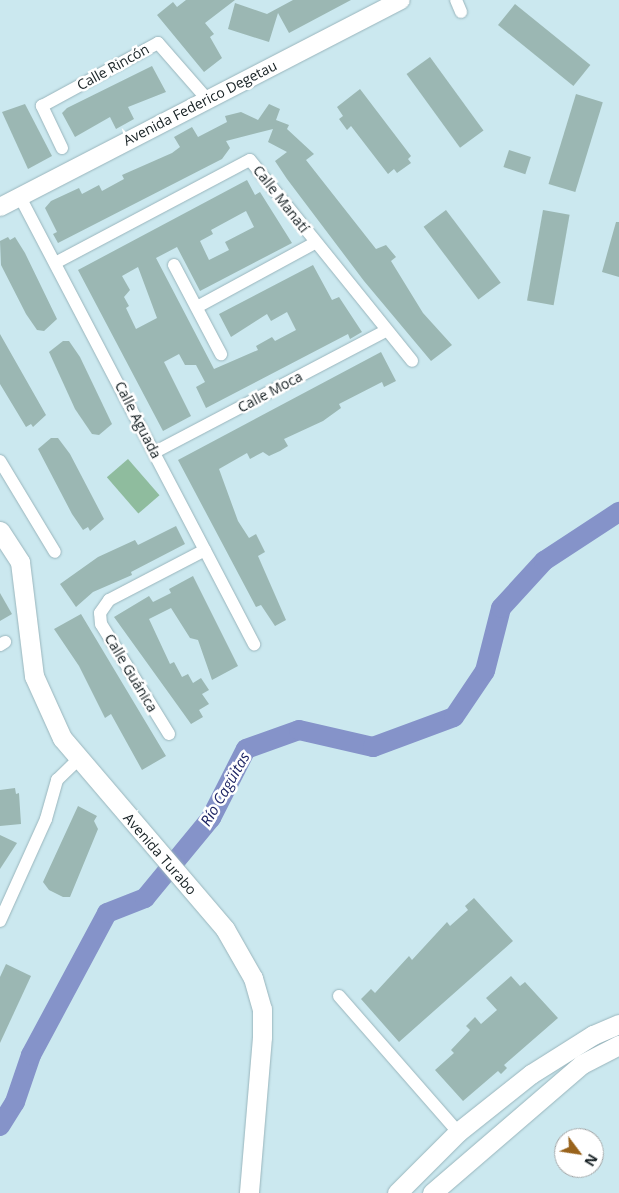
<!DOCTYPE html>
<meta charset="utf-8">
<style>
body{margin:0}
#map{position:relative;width:619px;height:1193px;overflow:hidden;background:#cbe8ef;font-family:"Open Sans",sans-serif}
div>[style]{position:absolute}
.green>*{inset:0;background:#8fbc9e;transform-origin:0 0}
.river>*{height:20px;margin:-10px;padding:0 10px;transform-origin:10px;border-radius:10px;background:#8593c9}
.building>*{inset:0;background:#9bb7b3;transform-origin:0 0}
.roads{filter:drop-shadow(0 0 1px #99b5bc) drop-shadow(0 0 1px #99b5bc)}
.street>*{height:12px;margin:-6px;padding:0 6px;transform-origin:6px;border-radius:6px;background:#fff}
.secondary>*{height:18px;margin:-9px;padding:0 9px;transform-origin:9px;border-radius:9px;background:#fff}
.primary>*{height:19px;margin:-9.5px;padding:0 9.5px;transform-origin:9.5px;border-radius:9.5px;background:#fff}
span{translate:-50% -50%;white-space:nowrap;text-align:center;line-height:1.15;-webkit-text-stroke:5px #fff;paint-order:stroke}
.street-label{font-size:14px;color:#162023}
.water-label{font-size:15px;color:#1d2464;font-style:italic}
.north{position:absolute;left:554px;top:1128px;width:50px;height:50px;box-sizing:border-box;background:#fff;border:1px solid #a2a6a7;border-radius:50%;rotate:121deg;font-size:14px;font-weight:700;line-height:20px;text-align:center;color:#162023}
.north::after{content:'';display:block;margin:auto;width:18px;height:22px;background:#99631c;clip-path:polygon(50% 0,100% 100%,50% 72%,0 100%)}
</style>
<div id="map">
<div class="green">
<div style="left:128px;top:459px;width:48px;height:28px;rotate:49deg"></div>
</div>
<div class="river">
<div style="left:0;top:1126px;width:28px;rotate:-58deg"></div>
<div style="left:15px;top:1102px;width:50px;rotate:-71.2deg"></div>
<div style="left:31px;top:1055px;width:161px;rotate:-61.8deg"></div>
<div style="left:107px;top:913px;width:41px;rotate:-21.5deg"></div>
<div style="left:145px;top:898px;width:104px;rotate:-50.5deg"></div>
<div style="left:211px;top:818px;width:77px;rotate:-63.1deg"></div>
<div style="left:246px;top:749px;width:56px;rotate:-19.7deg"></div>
<div style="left:299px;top:730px;width:76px;rotate:12.9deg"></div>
<div style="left:373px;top:747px;width:86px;rotate:-20.3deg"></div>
<div style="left:454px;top:717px;width:55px;rotate:-56deg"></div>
<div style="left:485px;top:671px;width:65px;rotate:-75.7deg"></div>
<div style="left:501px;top:608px;width:64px;rotate:-47.5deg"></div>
<div style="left:544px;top:561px;width:90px;rotate:-33.2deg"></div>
</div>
<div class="building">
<div style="clip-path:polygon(186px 0,235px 0,205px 23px,214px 34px,210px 37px,222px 58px,204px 72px,157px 15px,173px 2px,177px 7px)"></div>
<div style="clip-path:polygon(293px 0,351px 0,289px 33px,278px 13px,269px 42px,228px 29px,235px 3px,267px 14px)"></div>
<div style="left:515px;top:4px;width:97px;height:27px;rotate:39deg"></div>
<div style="left:430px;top:57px;width:91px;height:29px;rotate:54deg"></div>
<div style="clip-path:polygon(152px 66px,166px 92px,128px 107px,134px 119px,116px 129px,110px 117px,75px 137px,62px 113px,67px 108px)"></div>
<div style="clip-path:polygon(360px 89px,411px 156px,408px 159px,411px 163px,397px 173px,394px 169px,388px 174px,351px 126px,347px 130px,339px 119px,343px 116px,337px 107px)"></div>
<div style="left:576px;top:94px;width:28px;height:94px;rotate:17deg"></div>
<div style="clip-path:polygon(25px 104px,52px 156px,28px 169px,2px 112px)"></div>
<div style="clip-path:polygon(269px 104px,280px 109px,276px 120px,289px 125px,287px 129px,314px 154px,306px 160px,376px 249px,386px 245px,396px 257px,391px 261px,423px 313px,452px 345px,431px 361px,364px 281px,287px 179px,275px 161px,287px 152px,268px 142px,273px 129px,226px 141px,230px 148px,222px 159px,58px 243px,53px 234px,57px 232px,45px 208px,51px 201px,79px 188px,82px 194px,99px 185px,102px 191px,124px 179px,122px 175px,172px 153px,180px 147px,174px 137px,192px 127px,198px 137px,227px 122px,225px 116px,241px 112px,258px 120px)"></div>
<div style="left:509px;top:150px;width:23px;height:18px;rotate:18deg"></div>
<div style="clip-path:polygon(evenodd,247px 180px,255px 195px,260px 192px,292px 243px,200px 291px,177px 247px,156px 258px,214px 369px,258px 350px,256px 346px,272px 337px,275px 341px,296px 330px,287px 312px,271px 321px,267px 314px,231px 337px,219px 314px,313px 265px,332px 300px,339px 297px,362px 332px,350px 339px,348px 334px,206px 408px,196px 387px,205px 382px,196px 365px,185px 365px,179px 354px,164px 362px,191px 416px,163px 431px,78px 270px,247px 180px,246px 211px,254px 227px,225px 242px,229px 250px,209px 260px,200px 241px,213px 234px,211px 230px,246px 211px,247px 180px,138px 267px,157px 318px,136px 329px,126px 308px,129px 306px,124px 297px,130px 290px,122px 276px,138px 267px)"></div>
<div style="left:446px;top:210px;width:91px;height:28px;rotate:53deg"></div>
<div style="left:543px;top:210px;width:27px;height:92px;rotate:10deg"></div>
<div style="clip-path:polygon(616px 222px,619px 222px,619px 277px,602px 272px)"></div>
<div style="clip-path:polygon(8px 237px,10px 240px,15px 237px,25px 253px,57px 319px,44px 331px,37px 330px,26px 314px,1px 265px,0 241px)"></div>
<div style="clip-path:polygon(0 334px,46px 415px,33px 427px,31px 424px,26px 427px,0 384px)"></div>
<div style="clip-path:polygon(63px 341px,69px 341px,80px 357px,112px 424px,99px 435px,92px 434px,75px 409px,49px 352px)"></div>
<div style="clip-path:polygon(381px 352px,396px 381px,384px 387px,382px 382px,339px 404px,341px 408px,323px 421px,284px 439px,288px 446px,280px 451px,269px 456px,263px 452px,250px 459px,247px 453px,219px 469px,238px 521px,249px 538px,256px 534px,265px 552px,258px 556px,286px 620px,275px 626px,261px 605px,256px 607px,178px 460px)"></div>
<div style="clip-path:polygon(51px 438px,58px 438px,70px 454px,104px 519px,90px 531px,88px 527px,83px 530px,72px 514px,38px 449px)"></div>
<div style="clip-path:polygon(176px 526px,185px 544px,131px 572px,132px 575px,93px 592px,76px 607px,60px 584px,98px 557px,135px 540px,138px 545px)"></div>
<div style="clip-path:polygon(193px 576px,238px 666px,212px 680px,198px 640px,190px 638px,171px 608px,149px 619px,170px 664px,174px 662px,182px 677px,188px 674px,193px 683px,201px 678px,209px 690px,202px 694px,209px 704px,199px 710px,203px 717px,191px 724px,114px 617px,149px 596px,153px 602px,171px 593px,169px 589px)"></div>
<div style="clip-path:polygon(0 593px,12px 614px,0 621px)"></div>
<div style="clip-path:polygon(81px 614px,166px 756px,142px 770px,111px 714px,105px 718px,79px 666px,54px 629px)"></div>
<div style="clip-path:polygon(15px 788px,16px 794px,19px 793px,21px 824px,0 826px,0 790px)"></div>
<div style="clip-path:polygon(78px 806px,97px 816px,94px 821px,98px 829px,70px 897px,63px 897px,49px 890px,43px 882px)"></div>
<div style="clip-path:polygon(0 835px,17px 843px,0 869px)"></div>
<div style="clip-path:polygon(474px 898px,513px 941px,399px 1042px,361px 999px,371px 989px,375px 993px,409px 956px,412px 960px,447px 922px,450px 926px,468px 910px,465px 906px)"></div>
<div style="clip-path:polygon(6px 964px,31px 976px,0 1043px,0 977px)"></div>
<div style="clip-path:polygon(511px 976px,520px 986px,525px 982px,558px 1018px,504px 1065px,507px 1068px,501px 1074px,498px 1071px,463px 1101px,435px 1070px,454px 1053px,451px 1050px,470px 1030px,466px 1026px,475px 1017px,481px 1024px,497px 1010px,486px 998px)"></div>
</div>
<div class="roads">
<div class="street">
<div style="left:456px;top:0;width:13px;rotate:67deg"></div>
<div style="left:62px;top:148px;width:47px;rotate:-115.5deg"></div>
<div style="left:42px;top:106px;width:132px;rotate:-28.5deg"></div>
<div style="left:158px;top:43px;width:74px;rotate:48.8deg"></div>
<div style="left:20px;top:197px;width:505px;rotate:62.37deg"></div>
<div style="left:57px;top:262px;width:218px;rotate:-27.9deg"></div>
<div style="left:250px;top:160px;width:258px;rotate:51.1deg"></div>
<div style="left:174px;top:265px;width:101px;rotate:62.2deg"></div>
<div style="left:197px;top:307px;width:134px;rotate:-28.5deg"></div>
<div style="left:155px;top:452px;width:260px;rotate:-27.7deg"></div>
<div style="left:0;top:461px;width:106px;rotate:58.9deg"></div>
<div style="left:0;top:645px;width:6px;rotate:-31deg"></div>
<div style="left:169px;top:734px;width:129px;rotate:-121.7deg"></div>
<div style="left:101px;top:624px;width:11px;rotate:-95deg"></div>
<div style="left:100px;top:613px;width:16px;rotate:-55deg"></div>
<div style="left:109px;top:600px;width:108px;rotate:-27.5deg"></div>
<div style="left:0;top:921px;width:112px;rotate:-65.7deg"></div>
<div style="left:46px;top:819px;width:41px;rotate:-74.2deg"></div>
<div style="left:57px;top:780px;width:30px;rotate:-44deg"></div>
<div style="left:339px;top:996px;width:181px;rotate:48.8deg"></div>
</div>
<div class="secondary">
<div style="left:0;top:207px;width:451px;rotate:-27.3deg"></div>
</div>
<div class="primary">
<div style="left:0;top:531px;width:37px;rotate:57deg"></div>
<div style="left:20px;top:562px;width:115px;rotate:83deg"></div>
<div style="left:34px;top:676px;width:68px;rotate:65.7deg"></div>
<div style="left:62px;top:738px;width:251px;rotate:49.5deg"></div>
<div style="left:225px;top:929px;width:56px;rotate:60.3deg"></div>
<div style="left:253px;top:978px;width:32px;rotate:74deg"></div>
<div style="left:262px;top:1009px;width:28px;rotate:90deg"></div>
<div style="left:262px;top:1037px;width:157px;rotate:94.8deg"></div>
<div style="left:397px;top:1193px;width:86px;rotate:-45deg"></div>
<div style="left:458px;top:1132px;width:93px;rotate:-38.5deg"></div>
<div style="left:531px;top:1074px;width:73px;rotate:-32.2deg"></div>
<div style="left:593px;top:1035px;width:28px;rotate:-23deg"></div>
<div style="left:432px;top:1193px;width:198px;rotate:-40.7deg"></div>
<div style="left:582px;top:1064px;width:42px;rotate:-27.2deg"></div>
</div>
</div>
<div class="street-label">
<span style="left:113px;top:67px;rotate:-29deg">Calle Rincón</span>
<span style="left:200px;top:103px;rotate:-27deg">Avenida Federico Degetau</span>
<span style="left:281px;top:199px;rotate:52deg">Calle Manatí</span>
<span style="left:270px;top:392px;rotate:-28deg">Calle Moca</span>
<span style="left:138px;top:420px;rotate:63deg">Calle Aguada</span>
<span style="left:131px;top:673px;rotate:59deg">Calle Guánica</span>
<span style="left:160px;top:854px;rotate:49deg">Avenida Turabo</span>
</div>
<div class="water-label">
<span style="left:225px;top:789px;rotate:-60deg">Río Cagüitas</span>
</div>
<div class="north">N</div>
</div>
